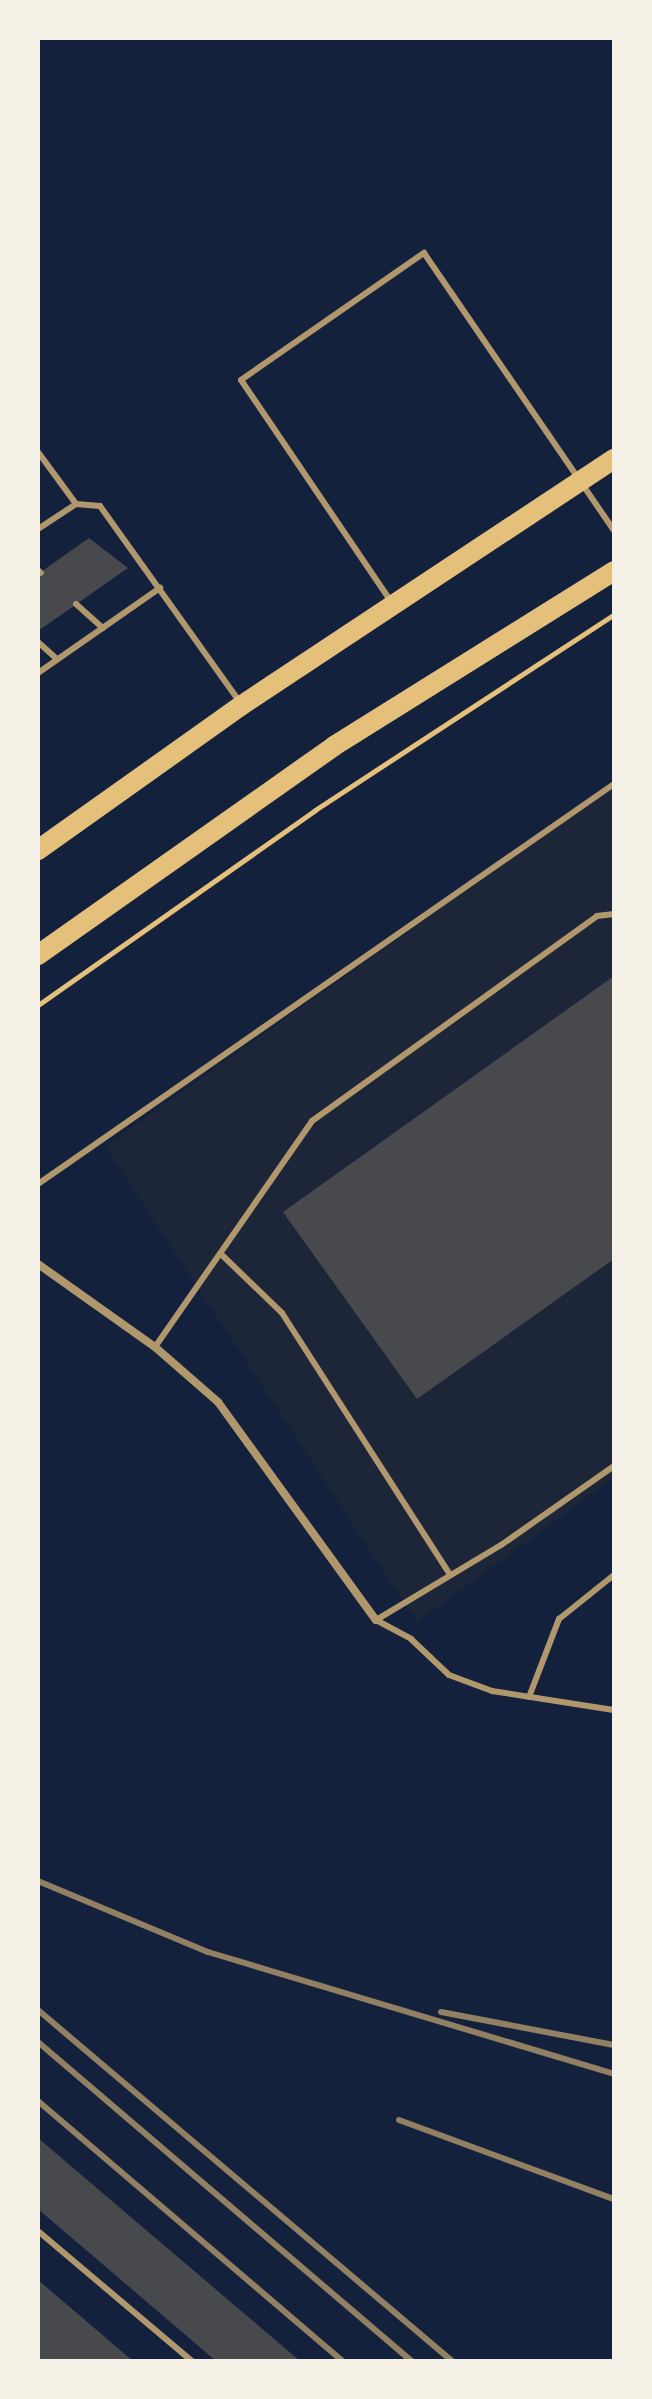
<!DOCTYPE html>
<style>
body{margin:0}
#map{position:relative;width:652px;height:2399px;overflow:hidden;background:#14213d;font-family:"Playfair Display",serif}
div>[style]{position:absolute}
.green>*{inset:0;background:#1d2539}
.building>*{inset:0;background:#48494c}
.path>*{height:5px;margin:-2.5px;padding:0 2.5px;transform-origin:2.5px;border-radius:2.5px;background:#e5c07b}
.service>*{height:6px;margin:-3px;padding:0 3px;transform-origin:3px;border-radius:3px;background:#b1986c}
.minor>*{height:8px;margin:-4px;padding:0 4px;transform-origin:4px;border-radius:4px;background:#b1986c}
.primary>*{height:20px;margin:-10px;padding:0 10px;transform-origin:10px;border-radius:10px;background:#e5c07b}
.rail>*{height:6px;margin:-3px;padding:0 3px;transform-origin:3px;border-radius:3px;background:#918062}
span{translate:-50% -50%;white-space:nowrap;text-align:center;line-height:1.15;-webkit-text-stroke:6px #f6f1e7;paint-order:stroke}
.frame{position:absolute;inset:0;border:40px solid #f6f1e7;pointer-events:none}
</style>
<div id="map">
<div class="green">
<div style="clip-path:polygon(614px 786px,614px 1478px,417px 1622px,105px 1146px)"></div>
</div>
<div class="building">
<div style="clip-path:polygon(89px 538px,128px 568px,38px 631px,38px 574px)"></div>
<div style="clip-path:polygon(614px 976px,614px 1259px,417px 1399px,283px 1212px)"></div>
<div style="clip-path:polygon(38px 2138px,300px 2361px,216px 2361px,38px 2209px)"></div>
<div style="clip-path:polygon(38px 2280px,133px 2361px,38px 2361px)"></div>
</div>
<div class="path">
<div style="left:38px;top:1005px;width:339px;rotate:-35.1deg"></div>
<div style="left:315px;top:810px;width:358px;rotate:-33.2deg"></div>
</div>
<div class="service">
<div style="left:38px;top:452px;width:64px;rotate:53.8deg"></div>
<div style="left:38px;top:529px;width:45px;rotate:-33.3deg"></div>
<div style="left:76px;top:504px;width:24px;rotate:5deg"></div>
<div style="left:100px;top:506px;width:241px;rotate:54.5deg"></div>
<div style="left:38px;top:570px;width:4px;rotate:45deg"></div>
<div style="left:392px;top:603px;width:269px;rotate:-124.1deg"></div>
<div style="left:241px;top:380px;width:223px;rotate:-34.8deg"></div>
<div style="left:424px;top:253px;width:336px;rotate:55.6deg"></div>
<div style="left:76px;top:604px;width:36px;rotate:42deg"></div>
<div style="left:38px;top:642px;width:25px;rotate:42deg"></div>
<div style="left:38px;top:673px;width:149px;rotate:-34.9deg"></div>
<div style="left:38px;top:1184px;width:701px;rotate:-34.78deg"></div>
<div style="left:223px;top:1256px;width:82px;rotate:44deg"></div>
<div style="left:282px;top:1313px;width:311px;rotate:57.3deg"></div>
<div style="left:155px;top:1347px;width:275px;rotate:-55.2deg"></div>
<div style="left:312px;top:1121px;width:351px;rotate:-35.7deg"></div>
<div style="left:597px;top:916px;width:17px;rotate:-7deg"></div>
<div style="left:614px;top:1466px;width:138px;rotate:145deg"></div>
<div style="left:501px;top:1545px;width:146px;rotate:149deg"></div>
<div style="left:376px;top:1620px;width:40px;rotate:28deg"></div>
<div style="left:411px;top:1639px;width:52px;rotate:43.5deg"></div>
<div style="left:449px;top:1675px;width:46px;rotate:20.4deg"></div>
<div style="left:492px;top:1691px;width:123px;rotate:8.9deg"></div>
<div style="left:529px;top:1697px;width:84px;rotate:-69deg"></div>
<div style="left:559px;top:1619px;width:70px;rotate:-38.7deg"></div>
<div style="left:38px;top:2231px;width:202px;rotate:40.2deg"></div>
</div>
<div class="minor">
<div style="left:38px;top:1264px;width:143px;rotate:35.4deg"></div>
<div style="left:155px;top:1347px;width:84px;rotate:41.1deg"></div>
<div style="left:218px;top:1402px;width:269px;rotate:54.1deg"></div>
</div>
<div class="primary">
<div style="left:38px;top:850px;width:250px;rotate:-35.4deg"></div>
<div style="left:242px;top:705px;width:446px;rotate:-33.5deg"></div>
<div style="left:38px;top:955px;width:362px;rotate:-35.2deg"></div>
<div style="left:334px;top:746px;width:330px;rotate:-32deg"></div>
</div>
<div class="rail">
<div style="left:38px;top:1881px;width:184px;rotate:22.7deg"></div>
<div style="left:208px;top:1952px;width:424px;rotate:16.7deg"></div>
<div style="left:38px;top:2010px;width:543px;rotate:40.29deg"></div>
<div style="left:441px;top:2012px;width:176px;rotate:10.8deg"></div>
<div style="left:38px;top:2042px;width:491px;rotate:40.5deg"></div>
<div style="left:38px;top:2101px;width:400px;rotate:40.5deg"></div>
<div style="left:399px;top:2120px;width:229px;rotate:20.2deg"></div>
</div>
<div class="frame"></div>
</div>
